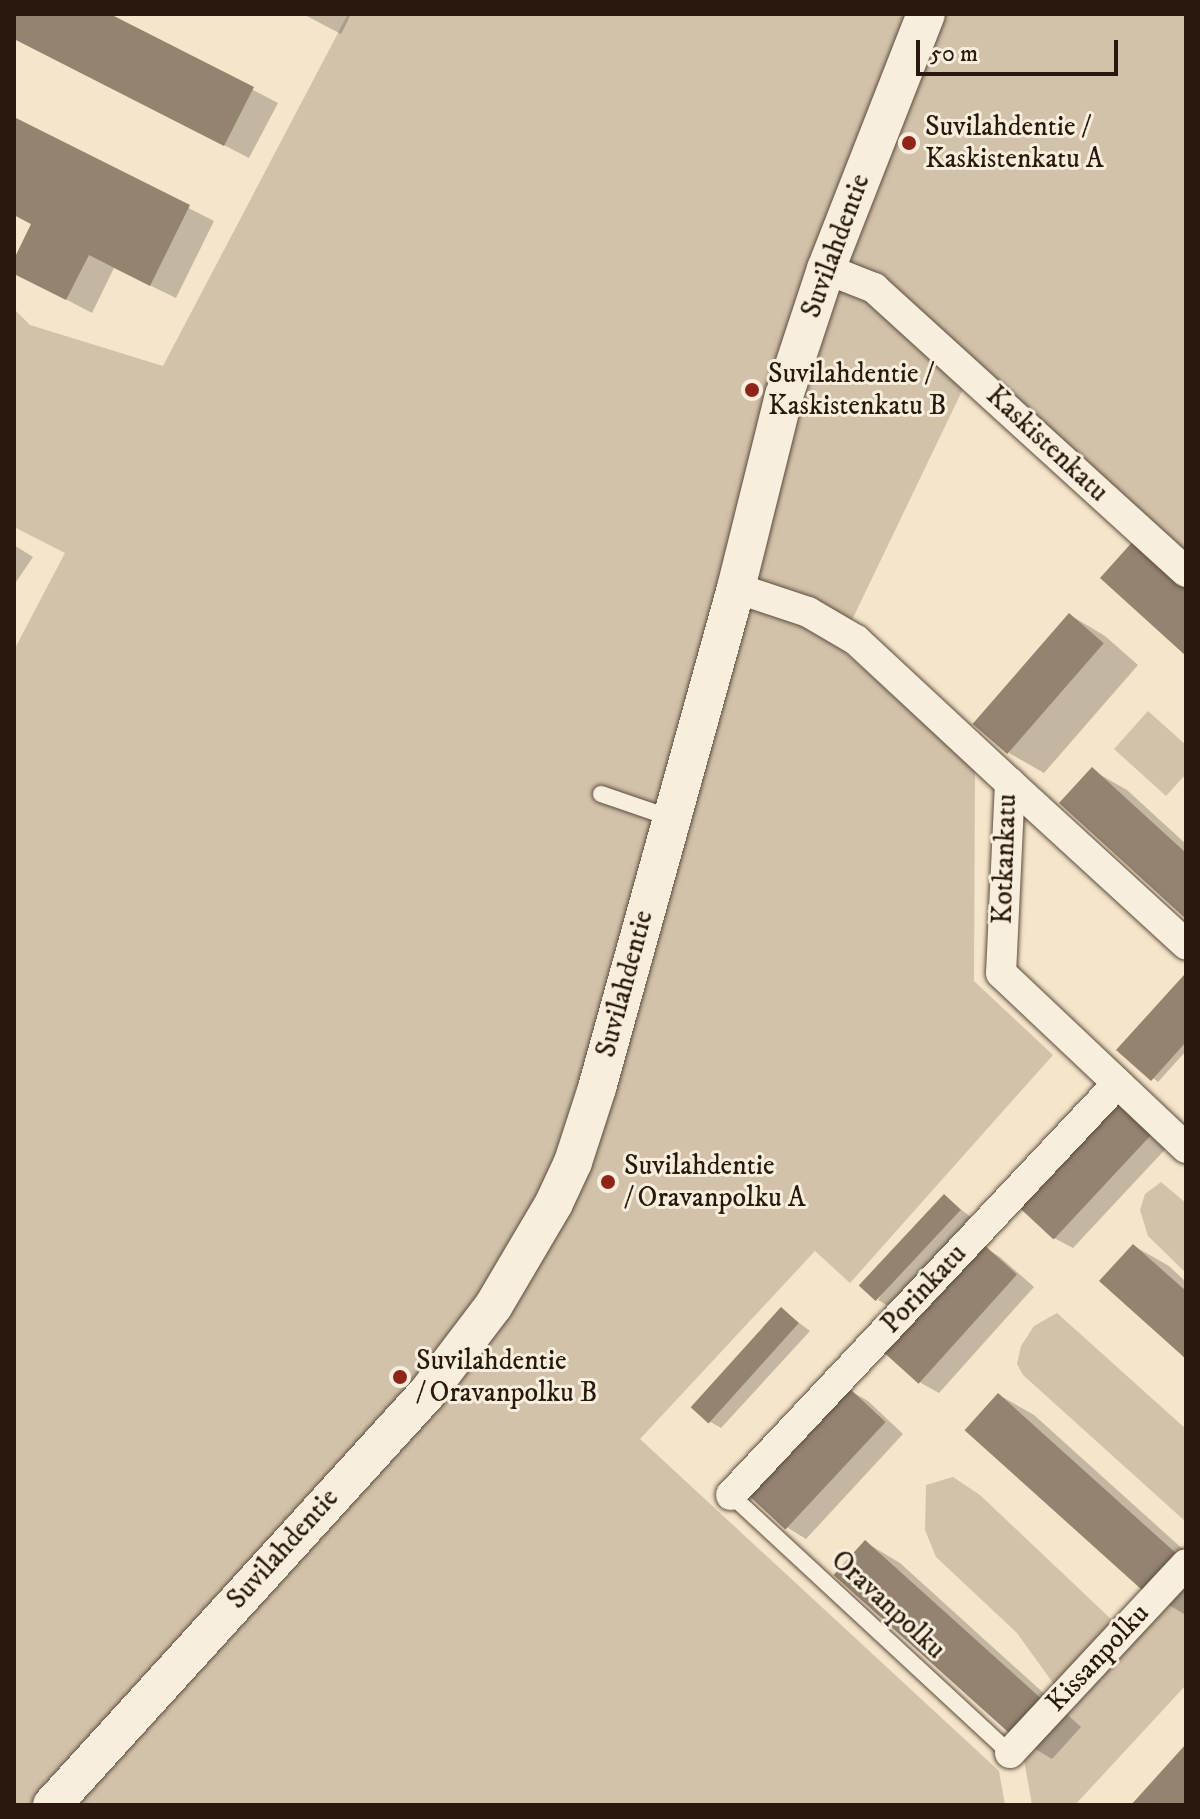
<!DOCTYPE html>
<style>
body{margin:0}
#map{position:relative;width:1200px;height:1819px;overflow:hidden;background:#f5e5ca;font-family:"IM FELL DW Pica",serif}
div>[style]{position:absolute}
.green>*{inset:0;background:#d2c2aa}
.shadow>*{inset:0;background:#0003}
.building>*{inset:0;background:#93836f;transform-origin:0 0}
.roads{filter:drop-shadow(0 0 2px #5c4b3c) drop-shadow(0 0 2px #5c4b3c)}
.service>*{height:16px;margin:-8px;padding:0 8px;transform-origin:8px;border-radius:8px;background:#f8eedd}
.minor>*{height:30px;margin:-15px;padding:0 15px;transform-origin:15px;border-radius:15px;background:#f8eedd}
.tertiary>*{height:38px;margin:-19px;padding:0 19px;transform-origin:19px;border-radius:19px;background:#f8eedd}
.dots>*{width:22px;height:22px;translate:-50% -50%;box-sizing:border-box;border:4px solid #f8eedd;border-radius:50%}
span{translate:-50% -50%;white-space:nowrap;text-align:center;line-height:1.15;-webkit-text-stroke:6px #f8eedd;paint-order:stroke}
.poi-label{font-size:28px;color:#29180d}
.left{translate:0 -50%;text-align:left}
.street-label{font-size:28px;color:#29180d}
.frame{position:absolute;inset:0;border:16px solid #29180d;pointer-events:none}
.scale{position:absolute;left:916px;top:40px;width:202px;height:36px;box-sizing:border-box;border:4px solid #29180d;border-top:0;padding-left:10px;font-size:24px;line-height:28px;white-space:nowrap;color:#29180d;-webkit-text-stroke:6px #f8eedd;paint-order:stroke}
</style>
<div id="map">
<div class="green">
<div style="clip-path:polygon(348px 14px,1186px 14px,1186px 551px,976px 362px,839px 647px,975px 769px,974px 981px,1053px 1055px,850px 1283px,815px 1251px,640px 1439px,999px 1771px,1005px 1805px,14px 1805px,14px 650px,65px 553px,14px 527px,14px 309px,30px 325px,163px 366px)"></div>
<div style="clip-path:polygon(1148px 711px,1186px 745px,1186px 774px,1166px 796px,1114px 749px)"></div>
<div style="clip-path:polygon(1161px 1182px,1186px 1203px,1186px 1273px,1148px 1236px,1140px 1210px,1145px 1194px)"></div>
<div style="clip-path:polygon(1057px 1313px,1186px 1429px,1186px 1522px,1023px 1375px,1017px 1364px,1021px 1346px,1034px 1326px)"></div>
<div style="clip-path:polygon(953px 1477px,980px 1495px,1132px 1639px,1186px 1580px,1186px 1685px,1075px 1805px,1032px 1805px,1024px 1760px,1071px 1708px,1017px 1633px,936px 1557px,925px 1530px,926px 1485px)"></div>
</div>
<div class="shadow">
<div style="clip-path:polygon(14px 14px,106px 14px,278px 103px,249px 158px,14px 37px)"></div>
<div style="clip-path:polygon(303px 14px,351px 14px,341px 34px)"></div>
<div style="clip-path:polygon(14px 119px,214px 221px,176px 298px,114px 268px,92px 313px,14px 272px,14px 264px,33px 225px,14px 215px)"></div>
<div style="clip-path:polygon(14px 545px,33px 557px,14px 585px)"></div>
<div style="clip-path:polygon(1070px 615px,1105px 636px,1138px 665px,1044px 773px,1009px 753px)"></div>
<div style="clip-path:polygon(1092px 770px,1127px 790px,1186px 844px,1186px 917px)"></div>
<div style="clip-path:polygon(1185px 977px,1186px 1051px,1158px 1082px,1119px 1050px)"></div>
<div style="clip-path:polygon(1120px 1098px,1173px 1141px,1073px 1248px,1054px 1238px)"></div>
<div style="clip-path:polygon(944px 1196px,972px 1218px,890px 1307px,878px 1300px)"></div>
<div style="clip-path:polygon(982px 1246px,1000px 1257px,1034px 1287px,939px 1393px,921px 1383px,887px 1353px)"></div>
<div style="clip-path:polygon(1134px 1246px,1169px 1266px,1186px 1282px,1186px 1357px)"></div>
<div style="clip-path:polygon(782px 1310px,810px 1331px,721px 1428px,709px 1421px)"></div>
<div style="clip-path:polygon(849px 1390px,868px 1401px,903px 1434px,806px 1539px,788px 1528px,752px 1496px)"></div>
<div style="clip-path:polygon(999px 1395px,1034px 1415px,1186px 1552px,1184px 1614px,1149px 1593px)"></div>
<div style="clip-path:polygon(865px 1542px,900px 1563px,1081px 1727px,1052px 1759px,1017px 1738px)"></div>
</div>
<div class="building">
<div style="clip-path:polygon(14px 14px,110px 14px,254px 87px,224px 146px,14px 39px)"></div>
<div style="clip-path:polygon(14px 117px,190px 205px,150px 286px,89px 255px,66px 300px,14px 274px,14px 259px,31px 224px,14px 215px)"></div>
<div style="clip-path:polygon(1135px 539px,1186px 585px,1186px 656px,1100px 578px)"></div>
<div style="left:1069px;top:613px;width:46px;height:147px;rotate:41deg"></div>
<div style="clip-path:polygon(1092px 767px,1186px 853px,1186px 919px,1059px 803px)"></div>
<div style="clip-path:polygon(1184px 975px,1186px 1042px,1151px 1081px,1116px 1050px)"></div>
<div style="left:1120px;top:1095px;width:50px;height:151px;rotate:43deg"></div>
<div style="left:944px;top:1194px;width:23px;height:125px;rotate:43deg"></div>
<div style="left:982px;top:1243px;width:47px;height:147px;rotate:42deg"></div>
<div style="clip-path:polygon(1133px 1244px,1186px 1291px,1186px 1359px,1099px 1281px)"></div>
<div style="left:781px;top:1307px;width:24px;height:135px;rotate:42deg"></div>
<div style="left:849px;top:1388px;width:50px;height:147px;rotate:43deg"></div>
<div style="left:998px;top:1393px;width:246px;height:50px;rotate:42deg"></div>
<div style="left:865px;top:1540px;width:246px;height:47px;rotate:42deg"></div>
<div style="clip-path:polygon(1186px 1744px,1186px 1805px,1131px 1805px)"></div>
</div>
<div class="roads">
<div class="service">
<div style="left:601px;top:794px;width:74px;rotate:18.9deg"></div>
<div style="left:731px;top:1495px;width:380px;rotate:42.8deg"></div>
</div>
<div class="minor">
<div style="left:826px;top:269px;width:52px;rotate:21.6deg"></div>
<div style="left:874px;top:288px;width:422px;rotate:42.3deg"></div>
<div style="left:736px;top:588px;width:76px;rotate:18.4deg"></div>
<div style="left:808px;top:612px;width:56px;rotate:30.3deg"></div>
<div style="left:856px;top:640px;width:210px;rotate:42.9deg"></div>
<div style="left:1010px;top:783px;width:190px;rotate:92.7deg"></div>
<div style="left:1001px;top:973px;width:255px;rotate:43.4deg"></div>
<div style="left:1010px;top:783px;width:239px;rotate:42.5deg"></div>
<div style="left:731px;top:1495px;width:565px;rotate:-46.79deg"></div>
<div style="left:1010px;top:1753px;width:258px;rotate:-47deg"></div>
</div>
<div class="tertiary">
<div style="left:52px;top:1805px;width:559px;rotate:-47.68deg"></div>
<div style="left:428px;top:1392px;width:109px;rotate:-52.8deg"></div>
<div style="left:494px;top:1305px;width:118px;rotate:-59.5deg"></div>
<div style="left:554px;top:1203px;width:45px;rotate:-65.1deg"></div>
<div style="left:573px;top:1162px;width:78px;rotate:-72deg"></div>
<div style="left:597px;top:1088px;width:519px;rotate:-74.46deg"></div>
<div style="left:736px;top:588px;width:198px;rotate:-76deg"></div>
<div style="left:784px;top:396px;width:134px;rotate:-71.7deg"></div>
<div style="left:826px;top:269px;width:274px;rotate:-68.6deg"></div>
</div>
</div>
<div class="dots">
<div style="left:909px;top:143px;background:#8f2418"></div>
<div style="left:752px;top:390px;background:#8f2418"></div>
<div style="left:608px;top:1182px;background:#8f2418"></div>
<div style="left:400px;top:1377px;background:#8f2418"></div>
</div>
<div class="poi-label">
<span class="left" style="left:925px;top:143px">Suvilahdentie /<br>Kaskistenkatu A</span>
<span class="left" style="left:768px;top:390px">Suvilahdentie /<br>Kaskistenkatu B</span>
<span class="left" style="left:624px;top:1182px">Suvilahdentie<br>/ Oravanpolku A</span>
<span class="left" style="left:416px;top:1377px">Suvilahdentie<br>/ Oravanpolku B</span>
</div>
<div class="street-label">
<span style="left:836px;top:246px;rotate:-70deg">Suvilahdentie</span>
<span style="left:1047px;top:444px;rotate:43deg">Kaskistenkatu</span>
<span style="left:1005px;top:859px;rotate:-88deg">Kotkankatu</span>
<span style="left:625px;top:984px;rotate:-75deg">Suvilahdentie</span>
<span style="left:924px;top:1289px;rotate:-47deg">Porinkatu</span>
<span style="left:283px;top:1549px;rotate:-48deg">Suvilahdentie</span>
<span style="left:888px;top:1605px;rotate:43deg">Oravanpolku</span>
<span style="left:1098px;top:1658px;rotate:-47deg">Kissanpolku</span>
</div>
<div class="frame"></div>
<div class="scale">50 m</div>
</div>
